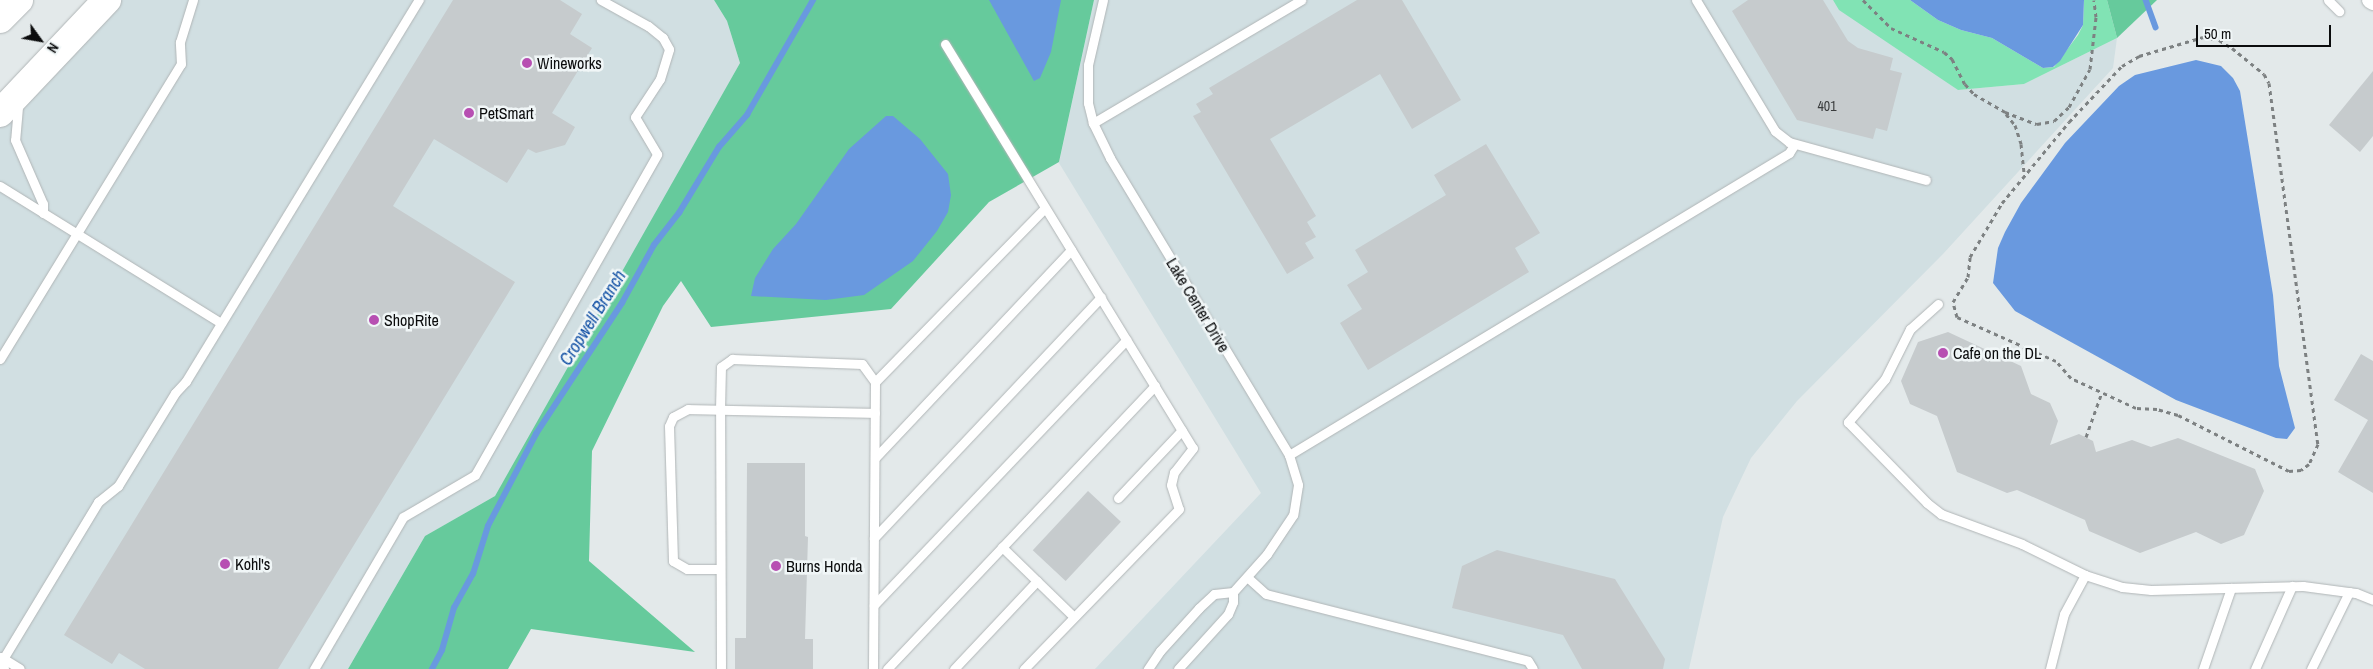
<!DOCTYPE html>
<style>
body{margin:0}
#map{position:relative;width:2373px;height:669px;overflow:hidden;background:#e3e9ea;font-family:"Archivo Narrow",sans-serif}
div>[style]{position:absolute}
.built>*{inset:0;background:#d1dfe2}
.green>*{inset:0;background:#81e3b4}
.forest>*{inset:0;background:#66ca9c}
.water>*{inset:0;background:#6999df}
.stream>*{height:5.5px;margin:-2.75px;padding:0 2.75px;transform-origin:2.75px;border-radius:2.75px;background:#6999df}
.building>*{inset:0;background:#c6cbcd;transform-origin:0 0}
.path>*{height:3px;margin-top:-1.5px;transform-origin:0;background:repeating-linear-gradient(90deg,#7d8182 0 4px,transparent 0 8px)}
.roads{filter:drop-shadow(0 0 1px #b0b5b6) drop-shadow(0 0 1px #b0b5b6)}
.lane>*{height:9px;margin:-4.5px;padding:0 4.5px;transform-origin:4.5px;border-radius:4.5px;background:#fff}
.street>*{height:16px;margin:-8px;padding:0 8px;transform-origin:8px;border-radius:8px;background:#fff}
.highway>*{height:28px;margin:-14px;padding:0 14px;transform-origin:14px;border-radius:14px;background:#fff}
.dots>*{width:14px;height:14px;translate:-50% -50%;box-sizing:border-box;border:2px solid #f0f6f7;border-radius:50%}
span{translate:-50% -50%;white-space:nowrap;text-align:center;line-height:1.15;-webkit-text-stroke:5px #f0f6f7;paint-order:stroke}
.number-label{font-size:14px;color:#3a3c3d}
.number-label span{-webkit-text-stroke-width:0}
.poi-label{font-size:16px;color:#0b0c0d}
.left{translate:0 -50%;text-align:left}
.street-label{font-size:16px;color:#0b0c0d}
.water-label{font-size:18px;color:#1452a5;font-style:italic}
.north{position:absolute;left:15px;top:15px;width:50px;height:50px;-webkit-text-stroke:4px #f0f6f7;paint-order:stroke;rotate:122deg;font-size:14px;font-weight:700;line-height:20px;text-align:center;color:#0b0c0d}
.north::after{content:'';display:block;margin:auto;width:18px;height:22px;background:#0b0c0d;clip-path:polygon(50% 0,100% 100%,50% 72%,0 100%)}
.scale{position:absolute;left:2196px;top:25px;width:135px;height:22px;box-sizing:border-box;border:2px solid #0b0c0d;border-top:0;padding-left:6px;font-size:15px;line-height:18px;white-space:nowrap;color:#0b0c0d;-webkit-text-stroke:4px #f0f6f7;paint-order:stroke}
</style>
<div id="map">
<div class="built">
<div style="clip-path:polygon(107px 0,714px 0,727px 21px,740px 63px,564px 379px,495px 496px,425px 536px,348px 669px,0 669px,0 113px)"></div>
<div style="clip-path:polygon(1094px 0,1833px 0,1958px 90px,2024px 84px,2117px 38px,2113px 68px,1943px 254px,1797px 401px,1751px 458px,1723px 517px,1689px 669px,1095px 669px,1261px 493px,1059px 163px)"></div>
</div>
<div class="green">
<div style="clip-path:polygon(1833px 0,1910px 0,1938px 20px,1961px 30px,1992px 38px,2043px 68px,2054px 67px,2078px 35px,2083px 25px,2084px 0,2107px 0,2117px 38px,2024px 84px,1958px 90px,1839px 10px)"></div>
</div>
<div class="forest">
<div style="clip-path:polygon(714px 0,1094px 0,1059px 162px,989px 202px,891px 309px,711px 327px,681px 281px,663px 306px,592px 451px,589px 561px,695px 652px,531px 629px,508px 669px,348px 669px,425px 536px,495px 496px,740px 63px,727px 21px)"></div>
<div style="clip-path:polygon(2107px 0,2157px 0,2117px 38px)"></div>
</div>
<div class="water">
<div style="clip-path:polygon(989px 0,1061px 0,1051px 52px,1040px 78px,1034px 81px)"></div>
<div style="clip-path:polygon(1910px 0,2084px 0,2083px 25px,2060px 61px,2053px 67px,2043px 68px,1992px 38px,1961px 30px,1938px 20px)"></div>
<div style="clip-path:polygon(2196px 60px,2221px 66px,2233px 78px,2240px 91px,2273px 295px,2279px 366px,2295px 428px,2287px 439px,2276px 438px,2176px 400px,2015px 311px,1993px 283px,1998px 248px,2005px 232px,2021px 203px,2065px 143px,2119px 86px,2135px 75px)"></div>
<div style="clip-path:polygon(886px 116px,893px 116px,920px 139px,948px 174px,951px 195px,948px 212px,937px 231px,913px 261px,864px 295px,826px 300px,751px 296px,755px 278px,773px 249px,796px 224px,849px 149px)"></div>
</div>
<div class="stream">
<div style="left:2146px;top:0;width:29px;rotate:70deg"></div>
<div style="left:432px;top:669px;width:21px;rotate:-62deg"></div>
<div style="left:442px;top:650px;width:44px;rotate:-74.1deg"></div>
<div style="left:454px;top:608px;width:39px;rotate:-61deg"></div>
<div style="left:473px;top:574px;width:50px;rotate:-72.6deg"></div>
<div style="left:488px;top:526px;width:104px;rotate:-62.4deg"></div>
<div style="left:536px;top:434px;width:157px;rotate:-56.7deg"></div>
<div style="left:622px;top:303px;width:66px;rotate:-61.1deg"></div>
<div style="left:654px;top:245px;width:41px;rotate:-52deg"></div>
<div style="left:679px;top:213px;width:77px;rotate:-58.8deg"></div>
<div style="left:719px;top:147px;width:43px;rotate:-48.8deg"></div>
<div style="left:747px;top:115px;width:133px;rotate:-60.1deg"></div>
</div>
<div class="building">
<div style="clip-path:polygon(453px 0,560px 0,582px 14px,570px 34px,592px 48px,552px 113px,575px 127px,565px 145px,536px 153px,528px 149px,507px 183px,434px 139px,393px 206px,515px 282px,278px 669px,145px 669px,119px 653px,112px 664px,64px 635px)"></div>
<div style="clip-path:polygon(1357px 0,1402px 0,1461px 100px,1412px 129px,1380px 74px,1270px 139px,1316px 216px,1307px 222px,1316px 237px,1305px 243px,1314px 258px,1287px 274px,1193px 116px,1201px 112px,1196px 104px,1213px 94px,1209px 88px)"></div>
<div style="clip-path:polygon(1748px 0,1823px 0,1848px 41px,1858px 48px,1893px 58px,1890px 70px,1902px 73px,1887px 131px,1876px 128px,1873px 139px,1797px 120px,1732px 11px)"></div>
<div style="clip-path:polygon(2373px 71px,2373px 136px,2360px 152px,2329px 125px)"></div>
<div style="clip-path:polygon(1486px 144px,1540px 233px,1515px 248px,1529px 272px,1368px 370px,1340px 323px,1362px 309px,1347px 285px,1368px 272px,1355px 250px,1446px 195px,1434px 175px)"></div>
<div style="clip-path:polygon(1948px 332px,2021px 366px,2031px 394px,2050px 403px,2058px 421px,2050px 445px,2079px 434px,2093px 441px,2096px 452px,2132px 440px,2151px 447px,2178px 438px,2255px 469px,2264px 491px,2244px 535px,2221px 544px,2196px 532px,2140px 553px,2089px 531px,2085px 520px,2017px 490px,2007px 493px,1957px 472px,1937px 416px,1910px 404px,1901px 381px,1918px 342px)"></div>
<div style="clip-path:polygon(2361px 354px,2373px 361px,2373px 493px,2338px 472px,2368px 420px,2334px 400px)"></div>
<div style="clip-path:polygon(747px 463px,805px 463px,805px 536px,808px 537px,805px 639px,813px 639px,813px 669px,735px 669px,735px 638px,746px 638px)"></div>
<div style="left:1088px;top:491px;width:45px;height:81px;rotate:43deg"></div>
<div style="clip-path:polygon(1497px 550px,1615px 579px,1665px 659px,1663px 669px,1582px 669px,1563px 635px,1452px 608px,1462px 566px)"></div>
</div>
<div class="path">
<div style="left:1863px;top:0;width:40px;rotate:45deg"></div>
<div style="left:1891px;top:28px;width:58px;rotate:24.4deg"></div>
<div style="left:1944px;top:52px;width:11px;rotate:41deg"></div>
<div style="left:1952px;top:59px;width:28px;rotate:63deg"></div>
<div style="left:1965px;top:84px;width:13px;rotate:48deg"></div>
<div style="left:1974px;top:94px;width:36px;rotate:30deg"></div>
<div style="left:2005px;top:112px;width:34px;rotate:21deg"></div>
<div style="left:2037px;top:124px;width:17px;rotate:-10deg"></div>
<div style="left:2054px;top:121px;width:21px;rotate:-43deg"></div>
<div style="left:2069px;top:107px;width:43px;rotate:-61.1deg"></div>
<div style="left:2090px;top:69px;width:52px;rotate:-83.4deg"></div>
<div style="left:2096px;top:17px;width:17px;rotate:-97deg"></div>
<div style="left:2203px;top:37px;width:16px;rotate:11deg"></div>
<div style="left:2219px;top:40px;width:15px;rotate:32deg"></div>
<div style="left:2232px;top:48px;width:41px;rotate:39.1deg"></div>
<div style="left:2264px;top:74px;width:10px;rotate:61deg"></div>
<div style="left:2269px;top:83px;width:364px;rotate:82.3deg"></div>
<div style="left:2318px;top:444px;width:22px;rotate:114deg"></div>
<div style="left:2309px;top:464px;width:10px;rotate:143deg"></div>
<div style="left:2301px;top:470px;width:12px;rotate:175deg"></div>
<div style="left:2289px;top:471px;width:124px;rotate:-153.2deg"></div>
<div style="left:2178px;top:415px;width:22px;rotate:-164deg"></div>
<div style="left:2157px;top:409px;width:21px;rotate:-177deg"></div>
<div style="left:2136px;top:408px;width:72px;rotate:-155.2deg"></div>
<div style="left:2071px;top:378px;width:23px;rotate:-131deg"></div>
<div style="left:2056px;top:361px;width:108px;rotate:-156deg"></div>
<div style="left:1957px;top:317px;width:16px;rotate:-105deg"></div>
<div style="left:1953px;top:302px;width:29px;rotate:-59deg"></div>
<div style="left:1968px;top:277px;width:20px;rotate:-84deg"></div>
<div style="left:1970px;top:257px;width:63px;rotate:-59.3deg"></div>
<div style="left:2002px;top:203px;width:105px;rotate:-50.4deg"></div>
<div style="left:2069px;top:122px;width:77px;rotate:-46.6deg"></div>
<div style="left:2122px;top:66px;width:20px;rotate:-30deg"></div>
<div style="left:2139px;top:56px;width:67px;rotate:-16.5deg"></div>
<div style="left:2006px;top:114px;width:14px;rotate:51deg"></div>
<div style="left:2015px;top:125px;width:20px;rotate:72deg"></div>
<div style="left:2021px;top:144px;width:30px;rotate:84deg"></div>
<div style="left:2086px;top:437px;width:48px;rotate:-70.4deg"></div>
</div>
<div class="roads">
<div class="lane">
<div style="left:1103px;top:0;width:67px;rotate:103deg"></div>
<div style="left:1088px;top:65px;width:38px;rotate:90deg"></div>
<div style="left:1088px;top:103px;width:21px;rotate:76deg"></div>
<div style="left:1093px;top:123px;width:39px;rotate:64deg"></div>
<div style="left:1110px;top:158px;width:347px;rotate:58.9deg"></div>
<div style="left:1289px;top:455px;width:31px;rotate:73deg"></div>
<div style="left:1298px;top:485px;width:30px;rotate:99deg"></div>
<div style="left:1293px;top:515px;width:47px;rotate:123.7deg"></div>
<div style="left:1267px;top:554px;width:51px;rotate:131.8deg"></div>
<div style="left:1233px;top:592px;width:19px;rotate:174deg"></div>
<div style="left:1214px;top:594px;width:21px;rotate:137deg"></div>
<div style="left:1199px;top:608px;width:58px;rotate:132.2deg"></div>
<div style="left:1160px;top:651px;width:22px;rotate:124deg"></div>
<div style="left:1696px;top:0;width:153px;rotate:58.9deg"></div>
<div style="left:1775px;top:131px;width:18px;rotate:38deg"></div>
<div style="left:1789px;top:142px;width:142px;rotate:15.5deg"></div>
<div style="left:2328px;top:0;width:16px;rotate:45deg"></div>
<div style="left:945px;top:44px;width:474px;rotate:58.5deg"></div>
<div style="left:1193px;top:448px;width:31px;rotate:128deg"></div>
<div style="left:1174px;top:472px;width:13px;rotate:103deg"></div>
<div style="left:1171px;top:485px;width:25px;rotate:72deg"></div>
<div style="left:1179px;top:509px;width:223px;rotate:134.1deg"></div>
<div style="left:18px;top:107px;width:33px;rotate:95deg"></div>
<div style="left:15px;top:140px;width:70px;rotate:66.4deg"></div>
<div style="left:43px;top:204px;width:9px;rotate:90deg"></div>
<div style="left:1093px;top:123px;width:242px;rotate:-30.6deg"></div>
<div style="left:0;top:186px;width:260px;rotate:31.8deg"></div>
<div style="left:1938px;top:304px;width:38px;rotate:138deg"></div>
<div style="left:1910px;top:329px;width:56px;rotate:116.6deg"></div>
<div style="left:1885px;top:379px;width:57px;rotate:130.7deg"></div>
<div style="left:1848px;top:422px;width:113px;rotate:45.7deg"></div>
<div style="left:1927px;top:503px;width:18px;rotate:38deg"></div>
<div style="left:1941px;top:514px;width:86px;rotate:20.3deg"></div>
<div style="left:2022px;top:544px;width:70px;rotate:26.2deg"></div>
<div style="left:2085px;top:575px;width:44px;rotate:118.3deg"></div>
<div style="left:2064px;top:614px;width:57px;rotate:104.3deg"></div>
<div style="left:0;top:359px;width:346px;rotate:-58.5deg"></div>
<div style="left:181px;top:64px;width:22px;rotate:-93deg"></div>
<div style="left:180px;top:42px;width:44px;rotate:-72.8deg"></div>
<div style="left:875px;top:382px;width:243px;rotate:-45.7deg"></div>
<div style="left:1289px;top:455px;width:584px;rotate:-31.13deg"></div>
<div style="left:1789px;top:153px;width:9px;rotate:-58deg"></div>
<div style="left:875px;top:458px;width:286px;rotate:-46.7deg"></div>
<div style="left:1118px;top:498px;width:93px;rotate:-46.7deg"></div>
<div style="left:874px;top:538px;width:331px;rotate:-46.7deg"></div>
<div style="left:1002px;top:547px;width:100px;rotate:44.2deg"></div>
<div style="left:720px;top:569px;width:33px;rotate:180deg"></div>
<div style="left:687px;top:569px;width:16px;rotate:-150deg"></div>
<div style="left:673px;top:561px;width:135px;rotate:-91.7deg"></div>
<div style="left:669px;top:426px;width:10px;rotate:-66deg"></div>
<div style="left:673px;top:417px;width:17px;rotate:-28deg"></div>
<div style="left:688px;top:409px;width:187px;rotate:1.2deg"></div>
<div style="left:2085px;top:575px;width:39px;rotate:18deg"></div>
<div style="left:2122px;top:587px;width:29px;rotate:6deg"></div>
<div style="left:2151px;top:590px;width:152px;rotate:-1.5deg"></div>
<div style="left:2303px;top:586px;width:53px;rotate:7.5deg"></div>
<div style="left:2356px;top:593px;width:18px;rotate:22deg"></div>
<div style="left:1247px;top:577px;width:25px;rotate:42deg"></div>
<div style="left:1266px;top:594px;width:270px;rotate:14.3deg"></div>
<div style="left:1528px;top:661px;width:9px;rotate:58deg"></div>
<div style="left:874px;top:605px;width:366px;rotate:-46.4deg"></div>
<div style="left:1px;top:657px;width:22px;rotate:32deg"></div>
<div style="left:4px;top:669px;width:10px;rotate:-96deg"></div>
<div style="left:3px;top:659px;width:184px;rotate:-58.8deg"></div>
<div style="left:98px;top:502px;width:26px;rotate:-39deg"></div>
<div style="left:118px;top:486px;width:109px;rotate:-58.5deg"></div>
<div style="left:175px;top:393px;width:16px;rotate:-47deg"></div>
<div style="left:186px;top:381px;width:447px;rotate:-58.6deg"></div>
<div style="left:314px;top:669px;width:176px;rotate:-59.6deg"></div>
<div style="left:403px;top:517px;width:83px;rotate:-30.3deg"></div>
<div style="left:475px;top:475px;width:369px;rotate:-60.4deg"></div>
<div style="left:657px;top:154px;width:43px;rotate:-120.7deg"></div>
<div style="left:635px;top:117px;width:45px;rotate:-56.7deg"></div>
<div style="left:660px;top:79px;width:31px;rotate:-73deg"></div>
<div style="left:669px;top:49px;width:13px;rotate:-119deg"></div>
<div style="left:663px;top:38px;width:19px;rotate:-141deg"></div>
<div style="left:648px;top:26px;width:54px;rotate:-151deg"></div>
<div style="left:721px;top:669px;width:259px;rotate:-90.2deg"></div>
<div style="left:720px;top:410px;width:43px;rotate:-88.7deg"></div>
<div style="left:721px;top:367px;width:14px;rotate:-36deg"></div>
<div style="left:732px;top:359px;width:130px;rotate:2.2deg"></div>
<div style="left:862px;top:364px;width:22px;rotate:54deg"></div>
<div style="left:875px;top:382px;width:287px;rotate:90.4deg"></div>
<div style="left:887px;top:669px;width:390px;rotate:-46.6deg"></div>
<div style="left:954px;top:669px;width:121px;rotate:-46.7deg"></div>
<div style="left:1178px;top:669px;width:74px;rotate:-47.7deg"></div>
<div style="left:1228px;top:614px;width:13px;rotate:-67deg"></div>
<div style="left:1233px;top:602px;width:10px;rotate:-90deg"></div>
<div style="left:2203px;top:669px;width:86px;rotate:-70.9deg"></div>
<div style="left:2255px;top:669px;width:91px;rotate:-66deg"></div>
<div style="left:2311px;top:669px;width:86px;rotate:-63.7deg"></div>
</div>
<div class="street">
<div style="left:2370px;top:0;width:4px;rotate:34deg"></div>
</div>
<div class="highway">
<div style="left:0;top:19px;width:27px;rotate:-45deg"></div>
<div style="left:0;top:113px;width:156px;rotate:-46.6deg"></div>
</div>
</div>
<div class="dots">
<div style="left:527px;top:63px;background:#b74fb2"></div>
<div style="left:469px;top:113px;background:#b74fb2"></div>
<div style="left:374px;top:320px;background:#b74fb2"></div>
<div style="left:1943px;top:353px;background:#b74fb2"></div>
<div style="left:225px;top:564px;background:#b74fb2"></div>
<div style="left:776px;top:566px;background:#b74fb2"></div>
</div>
<div class="number-label">
<span style="left:1827px;top:106px">401</span>
</div>
<div class="poi-label">
<span class="left" style="left:537px;top:63px">Wineworks</span>
<span class="left" style="left:479px;top:113px">PetSmart</span>
<span class="left" style="left:384px;top:320px">ShopRite</span>
<span class="left" style="left:1953px;top:353px">Cafe on the DL</span>
<span class="left" style="left:235px;top:564px">Kohl's</span>
<span class="left" style="left:786px;top:566px">Burns Honda</span>
</div>
<div class="street-label">
<span style="left:1198px;top:305px;rotate:59deg">Lake Center Drive</span>
</div>
<div class="water-label">
<span style="left:593px;top:318px;rotate:-58deg">Cropwell Branch</span>
</div>
<div class="north">N</div>
<div class="scale">50 m</div>
</div>
